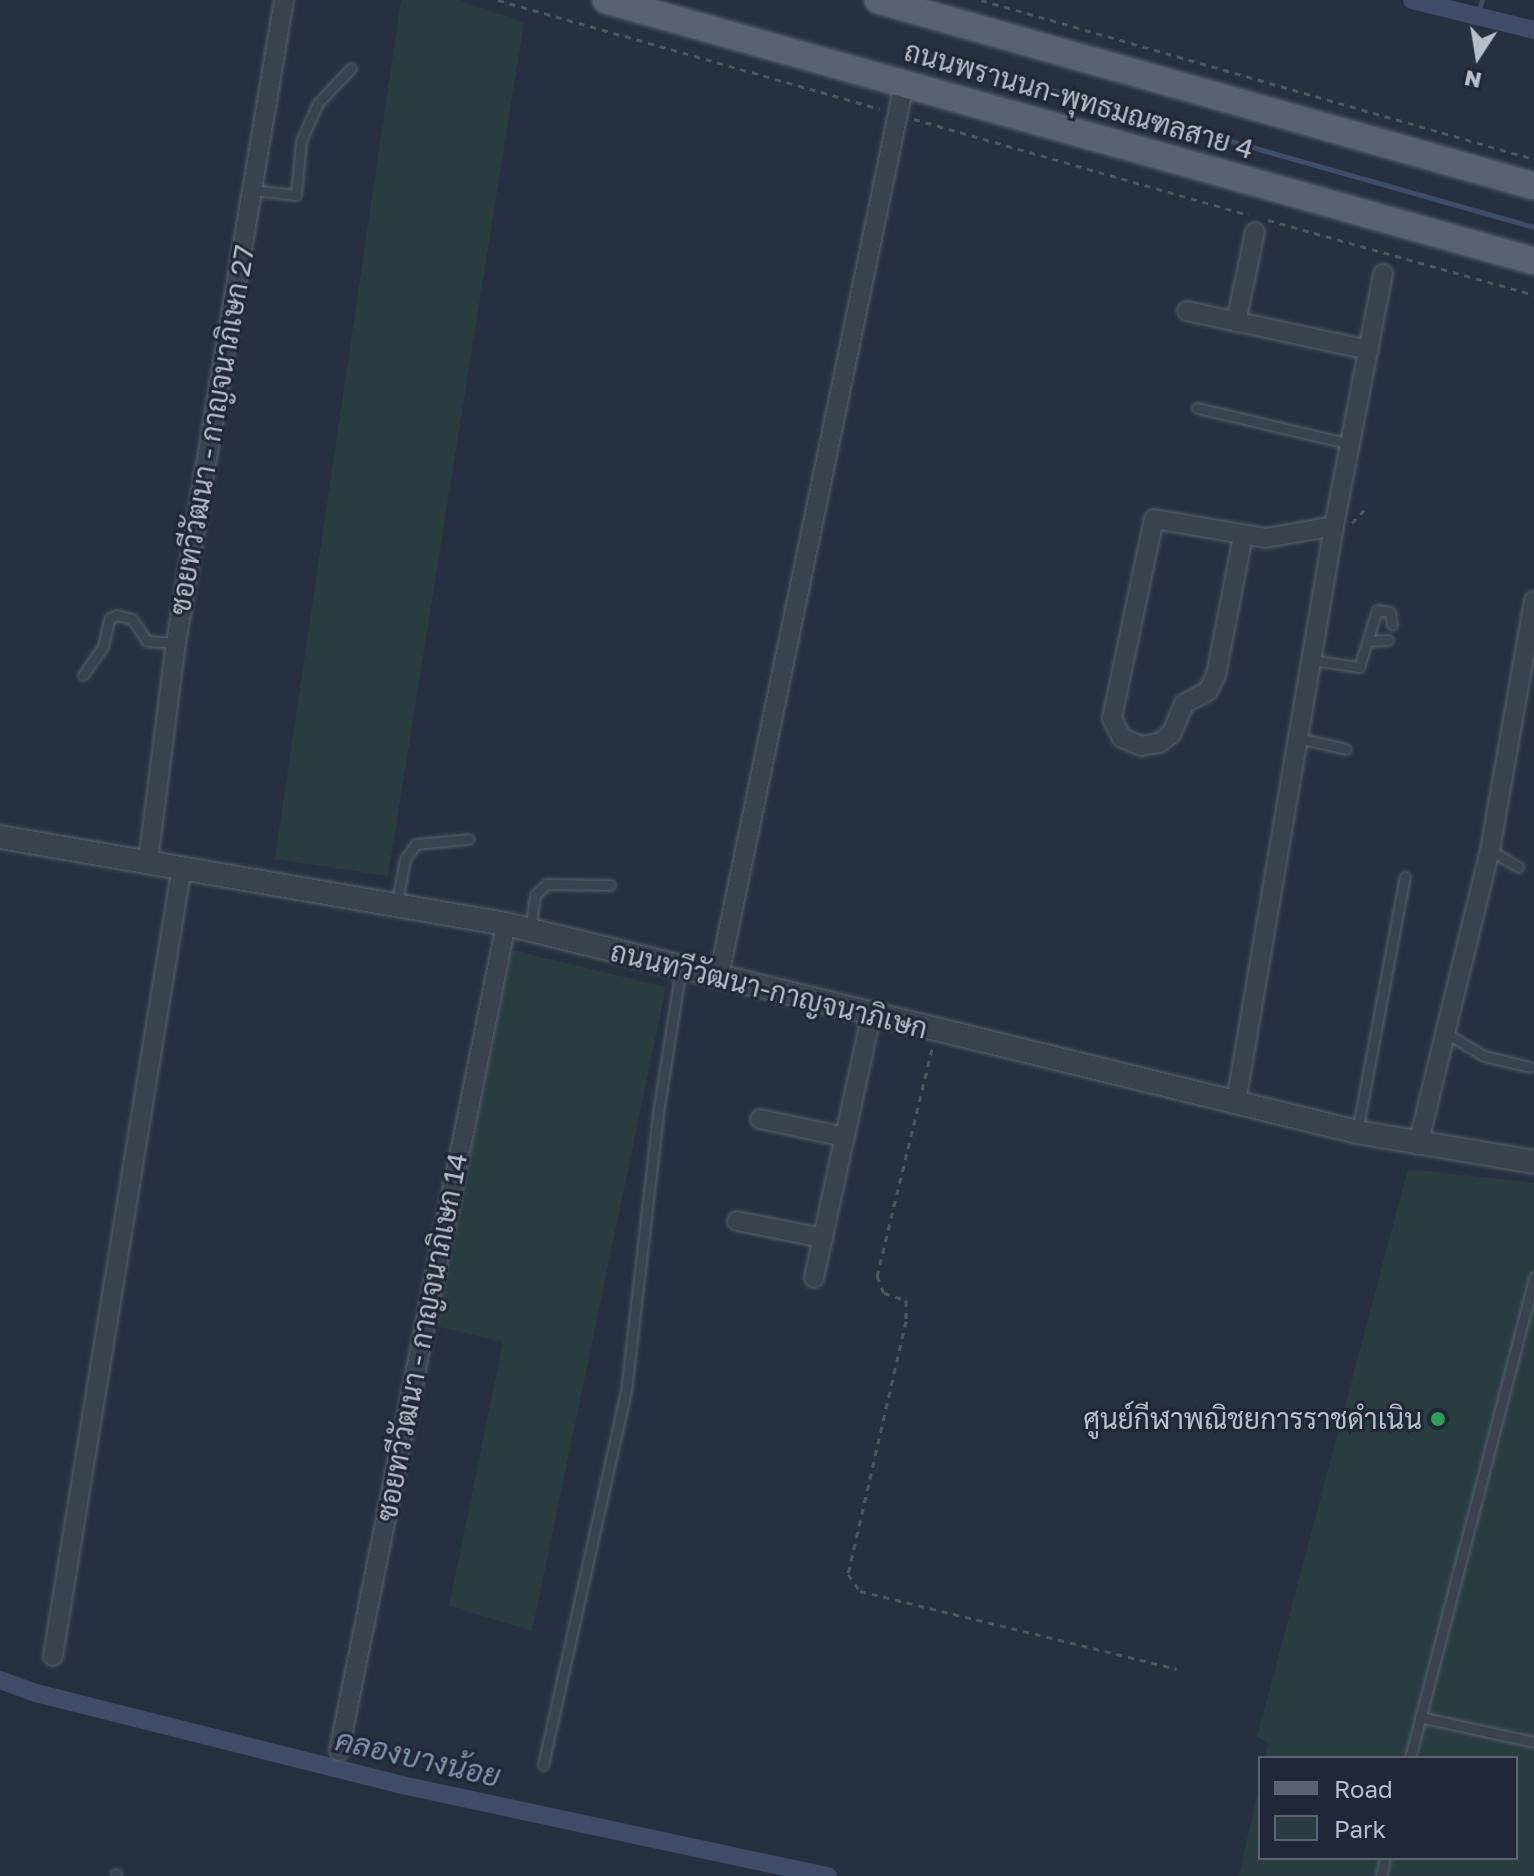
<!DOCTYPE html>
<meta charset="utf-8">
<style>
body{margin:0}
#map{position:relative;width:1534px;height:1876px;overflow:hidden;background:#273040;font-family:"Golos Text",Sarabun,sans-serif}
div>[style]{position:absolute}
.green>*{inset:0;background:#293d41}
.stream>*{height:5px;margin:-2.5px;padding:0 2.5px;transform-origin:2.5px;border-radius:2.5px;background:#3e4c68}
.canal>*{height:18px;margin:-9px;padding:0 9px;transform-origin:9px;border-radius:9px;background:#3e4c68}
.path>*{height:3px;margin-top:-1.5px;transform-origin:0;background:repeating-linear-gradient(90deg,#485a5e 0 6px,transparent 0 12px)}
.roads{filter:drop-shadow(0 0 2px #59606e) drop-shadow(0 0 2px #59606e)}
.service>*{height:9px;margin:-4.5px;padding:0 4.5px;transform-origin:4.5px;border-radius:4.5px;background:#3c4350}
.minor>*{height:18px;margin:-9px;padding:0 9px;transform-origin:9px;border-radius:9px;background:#3c4350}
.tertiary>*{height:22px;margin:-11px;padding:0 11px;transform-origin:11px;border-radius:11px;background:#3c4350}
.primary>*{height:26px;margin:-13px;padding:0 13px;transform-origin:13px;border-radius:13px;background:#5a6170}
.dots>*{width:22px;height:22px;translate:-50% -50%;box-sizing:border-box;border:4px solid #202736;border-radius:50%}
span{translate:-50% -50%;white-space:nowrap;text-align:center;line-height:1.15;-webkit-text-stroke:6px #202736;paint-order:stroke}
.street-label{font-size:28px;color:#b8becb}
.poi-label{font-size:28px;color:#b8becb}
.right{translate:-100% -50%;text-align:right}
.water-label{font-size:30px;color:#8192b1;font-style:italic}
.legend{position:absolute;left:1258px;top:1756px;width:260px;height:104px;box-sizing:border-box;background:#202736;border:2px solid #5d6372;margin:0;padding:10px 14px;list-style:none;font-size:24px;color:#b8becb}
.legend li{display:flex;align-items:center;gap:16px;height:40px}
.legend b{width:40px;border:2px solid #5d6372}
.north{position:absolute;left:1438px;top:16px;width:80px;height:80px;-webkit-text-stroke:6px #202736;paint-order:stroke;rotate:192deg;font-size:22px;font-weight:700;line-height:32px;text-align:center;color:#b8becb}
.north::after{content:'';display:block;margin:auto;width:28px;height:36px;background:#b8becb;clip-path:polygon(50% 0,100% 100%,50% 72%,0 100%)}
</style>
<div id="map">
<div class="green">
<div style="clip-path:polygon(401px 0,456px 0,524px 22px,388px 876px,275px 859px)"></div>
<div style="clip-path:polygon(512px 950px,666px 987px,532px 1631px,449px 1606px,503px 1342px,435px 1326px)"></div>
<div style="clip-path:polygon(1408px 1169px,1534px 1183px,1534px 1876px,1239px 1876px,1260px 1781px,1260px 1858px,1516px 1858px,1516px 1758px,1265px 1758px,1268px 1743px,1257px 1737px)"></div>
</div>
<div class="stream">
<div style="left:1477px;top:16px;width:17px;rotate:-73deg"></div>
<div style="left:923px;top:54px;width:635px;rotate:15.81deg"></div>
</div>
<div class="canal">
<div style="left:1412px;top:0;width:126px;rotate:13.8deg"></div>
<div style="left:0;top:1680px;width:38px;rotate:20deg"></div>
<div style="left:36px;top:1693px;width:377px;rotate:14.1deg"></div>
<div style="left:402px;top:1785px;width:436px;rotate:12.1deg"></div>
</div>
<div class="path">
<div style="left:498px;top:0;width:397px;rotate:15.9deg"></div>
<div style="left:981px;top:0;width:575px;rotate:16.04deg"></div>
<div style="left:914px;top:119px;width:348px;rotate:16deg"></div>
<div style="left:1268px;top:220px;width:276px;rotate:15.7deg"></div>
<div style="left:1352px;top:523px;width:23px;rotate:-47deg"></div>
<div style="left:932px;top:1049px;width:234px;rotate:103.6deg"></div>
<div style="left:877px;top:1276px;width:18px;rotate:68deg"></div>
<div style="left:884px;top:1293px;width:23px;rotate:18deg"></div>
<div style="left:906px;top:1300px;width:21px;rotate:90deg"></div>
<div style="left:906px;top:1321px;width:260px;rotate:102.9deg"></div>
<div style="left:848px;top:1574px;width:21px;rotate:55deg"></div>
<div style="left:860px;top:1591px;width:326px;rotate:13.8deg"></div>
</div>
<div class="roads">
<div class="service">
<div style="left:252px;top:190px;width:44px;rotate:6.5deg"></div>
<div style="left:296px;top:195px;width:54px;rotate:-84.7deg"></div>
<div style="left:301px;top:141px;width:42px;rotate:-65.9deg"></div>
<div style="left:318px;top:103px;width:48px;rotate:-46.7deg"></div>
<div style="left:1197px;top:408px;width:157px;rotate:13.2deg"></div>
<div style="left:1367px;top:641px;width:21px;rotate:-3deg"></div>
<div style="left:1312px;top:660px;width:48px;rotate:8.5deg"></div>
<div style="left:1359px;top:667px;width:60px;rotate:-72.5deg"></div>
<div style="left:1377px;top:610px;width:13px;rotate:9deg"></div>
<div style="left:1390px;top:612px;width:13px;rotate:81deg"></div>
<div style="left:83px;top:675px;width:35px;rotate:-55deg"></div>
<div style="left:103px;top:646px;width:28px;rotate:-77deg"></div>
<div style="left:109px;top:619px;width:8px;rotate:-30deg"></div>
<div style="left:116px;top:615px;width:16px;rotate:14deg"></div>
<div style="left:132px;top:619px;width:27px;rotate:56deg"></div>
<div style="left:147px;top:641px;width:29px;rotate:4deg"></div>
<div style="left:1298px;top:738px;width:49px;rotate:12.9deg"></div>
<div style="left:1490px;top:850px;width:33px;rotate:31deg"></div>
<div style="left:397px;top:902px;width:44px;rotate:-79.5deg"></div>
<div style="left:405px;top:859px;width:19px;rotate:-54deg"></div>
<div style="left:416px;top:844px;width:53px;rotate:-5.4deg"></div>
<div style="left:530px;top:928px;width:33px;rotate:-81deg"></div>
<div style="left:535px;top:895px;width:16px;rotate:-43deg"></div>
<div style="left:547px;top:884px;width:63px;rotate:0.9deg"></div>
<div style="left:1446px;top:1033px;width:44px;rotate:31.2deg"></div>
<div style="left:1484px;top:1056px;width:47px;rotate:13.4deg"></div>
<div style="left:1357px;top:1132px;width:260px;rotate:-79.4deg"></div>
<div style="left:1420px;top:1717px;width:117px;rotate:12.4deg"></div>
<div style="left:1410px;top:1758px;width:497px;rotate:-75.5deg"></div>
<div style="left:543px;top:1765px;width:383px;rotate:-77.5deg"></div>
<div style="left:626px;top:1391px;width:280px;rotate:-83.4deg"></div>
<div style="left:658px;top:1113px;width:148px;rotate:-81deg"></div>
<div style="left:116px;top:1876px;width:2px;rotate:-90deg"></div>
<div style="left:1381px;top:1876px;width:18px;rotate:-77deg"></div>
</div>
<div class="minor">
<div style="left:1187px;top:311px;width:186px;rotate:12.1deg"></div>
<div style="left:1236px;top:322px;width:92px;rotate:-78.1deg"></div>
<div style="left:1243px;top:536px;width:142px;rotate:101deg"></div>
<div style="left:1216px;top:675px;width:18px;rotate:117deg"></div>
<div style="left:1208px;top:691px;width:27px;rotate:152deg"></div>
<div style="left:1184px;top:704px;width:33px;rotate:113deg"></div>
<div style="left:1171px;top:734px;width:15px;rotate:143deg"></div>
<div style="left:1159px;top:743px;width:18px;rotate:171deg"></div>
<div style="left:1141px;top:746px;width:21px;rotate:-157deg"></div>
<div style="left:1122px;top:738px;width:22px;rotate:-117deg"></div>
<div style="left:1112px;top:718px;width:203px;rotate:-78.1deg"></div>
<div style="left:1154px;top:519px;width:114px;rotate:9.6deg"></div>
<div style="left:1266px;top:538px;width:69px;rotate:-10deg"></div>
<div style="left:148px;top:861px;width:220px;rotate:-82.7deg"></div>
<div style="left:176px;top:643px;width:652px;rotate:-80.47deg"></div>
<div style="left:719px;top:976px;width:911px;rotate:-78.28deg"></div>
<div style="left:1236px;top:1102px;width:584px;rotate:-80.34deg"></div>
<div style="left:1334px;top:526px;width:257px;rotate:-79deg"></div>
<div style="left:760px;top:1119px;width:87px;rotate:12deg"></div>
<div style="left:1418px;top:1145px;width:304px;rotate:-76.3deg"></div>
<div style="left:1490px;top:850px;width:253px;rotate:-80deg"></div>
<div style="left:737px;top:1221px;width:88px;rotate:11.2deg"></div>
<div style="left:814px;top:1278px;width:268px;rotate:-77.7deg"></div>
<div style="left:53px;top:1656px;width:800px;rotate:-80.73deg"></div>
<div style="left:339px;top:1751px;width:844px;rotate:-78.58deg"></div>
</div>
<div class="tertiary">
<div style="left:0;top:837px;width:513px;rotate:9.76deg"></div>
<div style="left:506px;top:924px;width:876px;rotate:13.73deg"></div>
<div style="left:1357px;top:1132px;width:180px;rotate:9.6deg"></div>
</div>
<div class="primary">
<div style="left:606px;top:0;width:964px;rotate:15.71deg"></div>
<div style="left:878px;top:0;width:682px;rotate:15.83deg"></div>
</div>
</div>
<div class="dots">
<div style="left:1438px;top:1419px;background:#2e9e5b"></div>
</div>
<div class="street-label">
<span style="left:1079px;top:100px;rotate:16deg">ถนนพรานนก-พุทธมณฑลสาย 4</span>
<span style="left:212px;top:430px;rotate:-80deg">ซอยทวีวัฒนา - กาญจนาภิเษก 27</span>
<span style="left:769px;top:990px;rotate:14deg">ถนนทวีวัฒนา-กาญจนาภิเษก</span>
<span style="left:422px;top:1337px;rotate:-79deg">ซอยทวีวัฒนา - กาญจนาภิเษก 14</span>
</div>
<div class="poi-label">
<span class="right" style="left:1422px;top:1419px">ศูนย์กีฬาพณิชยการราชดำเนิน</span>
</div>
<div class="water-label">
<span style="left:418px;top:1758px;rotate:13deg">คลองบางน้อย</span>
</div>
<ul class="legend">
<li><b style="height:10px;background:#5a6170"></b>Road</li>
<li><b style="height:22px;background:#293d41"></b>Park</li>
</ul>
<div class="north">N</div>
</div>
